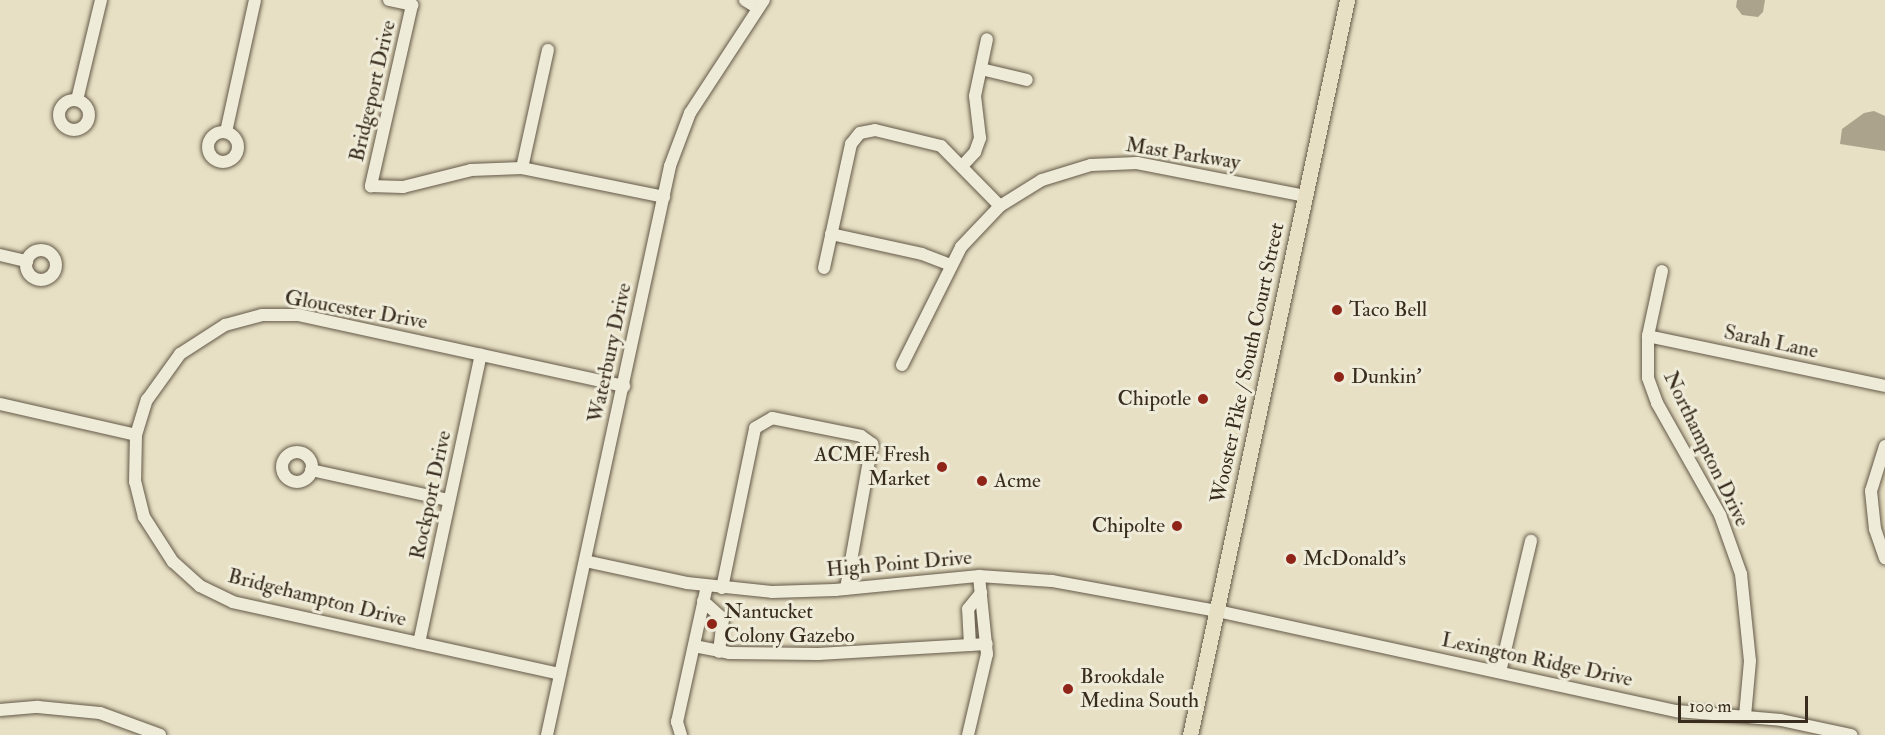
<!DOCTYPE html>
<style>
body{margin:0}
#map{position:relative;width:1885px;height:735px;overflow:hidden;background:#e7e0c4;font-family:"IM FELL Double Pica",serif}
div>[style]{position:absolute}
.water>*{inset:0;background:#aca38c}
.roads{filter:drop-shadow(0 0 2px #645948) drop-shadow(0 0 2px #645948)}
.minor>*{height:12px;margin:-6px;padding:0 6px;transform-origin:6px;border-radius:6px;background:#efebd9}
.minor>.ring{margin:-6px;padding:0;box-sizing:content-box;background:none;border:12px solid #efebd9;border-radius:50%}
.major>*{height:15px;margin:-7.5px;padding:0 7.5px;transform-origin:7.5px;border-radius:7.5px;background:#e7e0c4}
.dots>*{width:16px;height:16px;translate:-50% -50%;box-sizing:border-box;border:3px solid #efebd9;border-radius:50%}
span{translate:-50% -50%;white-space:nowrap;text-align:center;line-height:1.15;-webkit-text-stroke:6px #efebd9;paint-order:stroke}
.street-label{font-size:21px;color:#382c1f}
.poi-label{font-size:21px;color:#382c1f}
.left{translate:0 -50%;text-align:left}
.right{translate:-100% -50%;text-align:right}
.scale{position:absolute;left:1678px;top:696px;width:130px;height:27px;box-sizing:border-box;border:3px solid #382c1f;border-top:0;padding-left:8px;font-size:18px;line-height:21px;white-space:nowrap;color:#382c1f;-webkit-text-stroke:4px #efebd9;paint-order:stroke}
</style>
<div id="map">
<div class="water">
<div style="clip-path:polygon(1737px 0,1765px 0,1763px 12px,1758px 17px,1742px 15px,1736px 7px)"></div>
<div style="clip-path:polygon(1874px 111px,1885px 116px,1885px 151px,1840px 144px,1842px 129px,1864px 113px)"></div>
</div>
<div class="roads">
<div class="minor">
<div style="left:389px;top:0;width:24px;rotate:12deg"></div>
<div style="left:412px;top:5px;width:186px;rotate:102.8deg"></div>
<div style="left:371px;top:186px;width:32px;rotate:2deg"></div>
<div style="left:403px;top:187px;width:70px;rotate:-14deg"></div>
<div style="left:471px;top:170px;width:51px;rotate:-2.2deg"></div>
<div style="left:522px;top:168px;width:145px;rotate:11.5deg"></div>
<div style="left:745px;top:0;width:15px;rotate:32deg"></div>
<div style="left:981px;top:69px;width:47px;rotate:13.4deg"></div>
<div style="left:77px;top:100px;width:103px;rotate:-76.5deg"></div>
<div class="ring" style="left:59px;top:100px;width:18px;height:18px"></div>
<div style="left:226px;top:132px;width:135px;rotate:-77.6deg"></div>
<div class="ring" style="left:208px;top:132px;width:18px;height:18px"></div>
<div style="left:963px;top:165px;width:18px;rotate:-47deg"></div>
<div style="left:975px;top:152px;width:15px;rotate:-70deg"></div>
<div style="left:980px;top:138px;width:42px;rotate:-96.8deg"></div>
<div style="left:975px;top:96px;width:58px;rotate:-78.1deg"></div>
<div style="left:522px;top:168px;width:121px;rotate:-77.6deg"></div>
<div style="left:831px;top:234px;width:93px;rotate:12.4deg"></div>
<div style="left:922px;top:254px;width:30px;rotate:21deg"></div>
<div class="ring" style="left:26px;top:250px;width:18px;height:18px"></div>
<div style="left:0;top:255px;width:28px;rotate:13deg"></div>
<div style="left:824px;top:268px;width:127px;rotate:-77.7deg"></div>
<div style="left:851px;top:144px;width:14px;rotate:-51deg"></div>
<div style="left:860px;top:133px;width:15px;rotate:-11deg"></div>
<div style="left:875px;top:130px;width:68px;rotate:13.6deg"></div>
<div style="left:941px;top:146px;width:84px;rotate:45.5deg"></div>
<div style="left:1662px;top:271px;width:66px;rotate:102.2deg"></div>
<div style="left:1648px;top:336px;width:42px;rotate:90deg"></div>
<div style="left:1648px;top:378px;width:27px;rotate:70deg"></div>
<div style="left:1657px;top:403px;width:129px;rotate:60.6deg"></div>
<div style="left:1720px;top:515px;width:63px;rotate:70.4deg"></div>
<div style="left:1741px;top:574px;width:87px;rotate:84.1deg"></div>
<div style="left:1750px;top:661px;width:55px;rotate:95.2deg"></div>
<div style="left:1648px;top:336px;width:242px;rotate:11.9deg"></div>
<div style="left:902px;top:365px;width:132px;rotate:-63.4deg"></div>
<div style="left:961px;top:247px;width:57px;rotate:-46.4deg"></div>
<div style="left:1000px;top:206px;width:49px;rotate:-31.8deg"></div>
<div style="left:1042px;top:180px;width:51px;rotate:-17deg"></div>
<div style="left:1091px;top:165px;width:46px;rotate:-2.5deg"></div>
<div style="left:1137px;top:163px;width:171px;rotate:11.1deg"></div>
<div style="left:0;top:404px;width:139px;rotate:12.8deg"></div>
<div style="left:1885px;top:446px;width:47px;rotate:107.3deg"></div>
<div style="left:1871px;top:491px;width:38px;rotate:84deg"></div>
<div style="left:1875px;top:529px;width:31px;rotate:71deg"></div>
<div class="ring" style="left:282px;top:452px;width:18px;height:18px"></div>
<div style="left:311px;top:470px;width:141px;rotate:12.3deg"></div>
<div style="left:585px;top:561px;width:104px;rotate:12.2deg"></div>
<div style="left:687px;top:583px;width:85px;rotate:6deg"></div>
<div style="left:772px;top:592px;width:63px;rotate:-1.8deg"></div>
<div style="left:835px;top:590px;width:145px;rotate:-5.6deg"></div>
<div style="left:979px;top:576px;width:73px;rotate:3.9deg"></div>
<div style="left:1052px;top:581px;width:168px;rotate:10.3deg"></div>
<div style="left:1217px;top:611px;width:471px;rotate:12.3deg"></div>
<div style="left:1677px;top:711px;width:104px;rotate:4.9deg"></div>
<div style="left:1781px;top:720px;width:72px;rotate:12.1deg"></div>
<div style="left:722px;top:588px;width:163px;rotate:-78.3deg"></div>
<div style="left:755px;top:428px;width:20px;rotate:-30deg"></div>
<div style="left:772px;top:418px;width:91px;rotate:11.4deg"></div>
<div style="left:861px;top:436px;width:14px;rotate:36deg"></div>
<div style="left:872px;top:444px;width:147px;rotate:100.2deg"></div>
<div style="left:703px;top:601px;width:27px;rotate:42deg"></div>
<div style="left:723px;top:619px;width:33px;rotate:97deg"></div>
<div style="left:419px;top:643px;width:295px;rotate:-77.9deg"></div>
<div style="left:970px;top:645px;width:36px;rotate:-93deg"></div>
<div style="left:968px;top:609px;width:21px;rotate:-51deg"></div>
<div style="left:694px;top:646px;width:36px;rotate:11deg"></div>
<div style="left:729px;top:653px;width:89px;rotate:0.6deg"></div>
<div style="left:818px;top:654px;width:169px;rotate:-3.4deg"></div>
<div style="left:1500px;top:672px;width:135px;rotate:-76.7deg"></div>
<div style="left:560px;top:674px;width:335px;rotate:-167.6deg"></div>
<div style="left:233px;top:602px;width:37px;rotate:-154deg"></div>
<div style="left:200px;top:586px;width:36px;rotate:-138deg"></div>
<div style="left:173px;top:562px;width:54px;rotate:-122.8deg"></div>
<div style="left:144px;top:517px;width:36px;rotate:-104deg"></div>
<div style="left:135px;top:482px;width:47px;rotate:-88.8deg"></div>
<div style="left:136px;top:435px;width:37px;rotate:-73deg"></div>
<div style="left:147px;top:400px;width:57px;rotate:-54.3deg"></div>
<div style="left:180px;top:354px;width:54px;rotate:-32.8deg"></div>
<div style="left:225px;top:325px;width:38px;rotate:-15deg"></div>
<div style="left:262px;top:315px;width:36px"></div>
<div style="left:298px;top:315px;width:334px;rotate:12.3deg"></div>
<div style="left:0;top:710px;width:38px;rotate:-5deg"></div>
<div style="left:38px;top:707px;width:62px;rotate:5.5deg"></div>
<div style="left:100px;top:713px;width:64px;rotate:20.1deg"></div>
<div style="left:547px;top:735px;width:582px;rotate:-77.8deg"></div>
<div style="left:670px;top:166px;width:57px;rotate:-69.3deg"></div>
<div style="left:690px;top:113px;width:135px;rotate:-56.8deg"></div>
<div style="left:681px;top:735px;width:14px;rotate:-107deg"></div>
<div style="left:677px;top:722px;width:139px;rotate:-77.6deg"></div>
<div style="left:968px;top:735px;width:83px;rotate:-76.8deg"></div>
<div style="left:987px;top:654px;width:78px;rotate:-95.9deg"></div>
</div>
<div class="major">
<div style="left:1190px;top:735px;width:752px;rotate:-77.94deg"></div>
</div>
</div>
<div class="dots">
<div style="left:1337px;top:310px;background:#8f2418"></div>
<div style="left:1339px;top:377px;background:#8f2418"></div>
<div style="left:1203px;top:399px;background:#8f2418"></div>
<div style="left:942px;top:467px;background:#8f2418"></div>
<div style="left:982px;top:481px;background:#8f2418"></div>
<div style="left:1177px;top:526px;background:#8f2418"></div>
<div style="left:1291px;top:559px;background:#8f2418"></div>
<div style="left:712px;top:624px;background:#8f2418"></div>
<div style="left:1068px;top:689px;background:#8f2418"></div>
</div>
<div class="street-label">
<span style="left:373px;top:91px;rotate:-77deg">Bridgeport Drive</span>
<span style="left:1183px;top:154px;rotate:9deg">Mast Parkway</span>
<span style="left:356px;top:310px;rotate:10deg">Gloucester Drive</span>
<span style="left:1771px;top:342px;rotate:12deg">Sarah Lane</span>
<span style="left:610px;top:353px;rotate:-78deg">Waterbury Drive</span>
<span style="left:1248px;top:363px;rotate:-78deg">Wooster Pike / South Court Street</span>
<span style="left:1706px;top:449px;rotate:64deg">Northampton Drive</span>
<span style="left:431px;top:495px;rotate:-78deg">Rockport Drive</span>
<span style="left:899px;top:564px;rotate:-5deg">High Point Drive</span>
<span style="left:317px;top:598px;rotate:14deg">Bridgehampton Drive</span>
<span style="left:1537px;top:660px;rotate:12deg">Lexington Ridge Drive</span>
</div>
<div class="poi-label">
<span class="left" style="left:1349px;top:310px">Taco Bell</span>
<span class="left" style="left:1351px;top:377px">Dunkin'</span>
<span class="right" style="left:1191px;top:399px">Chipotle</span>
<span class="right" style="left:930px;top:467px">ACME Fresh<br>Market</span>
<span class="left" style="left:994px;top:481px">Acme</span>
<span class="right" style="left:1165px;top:526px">Chipolte</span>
<span class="left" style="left:1303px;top:559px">McDonald's</span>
<span class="left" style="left:724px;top:624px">Nantucket<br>Colony Gazebo</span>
<span class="left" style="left:1080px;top:689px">Brookdale<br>Medina South</span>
</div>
<div class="scale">100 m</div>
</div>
